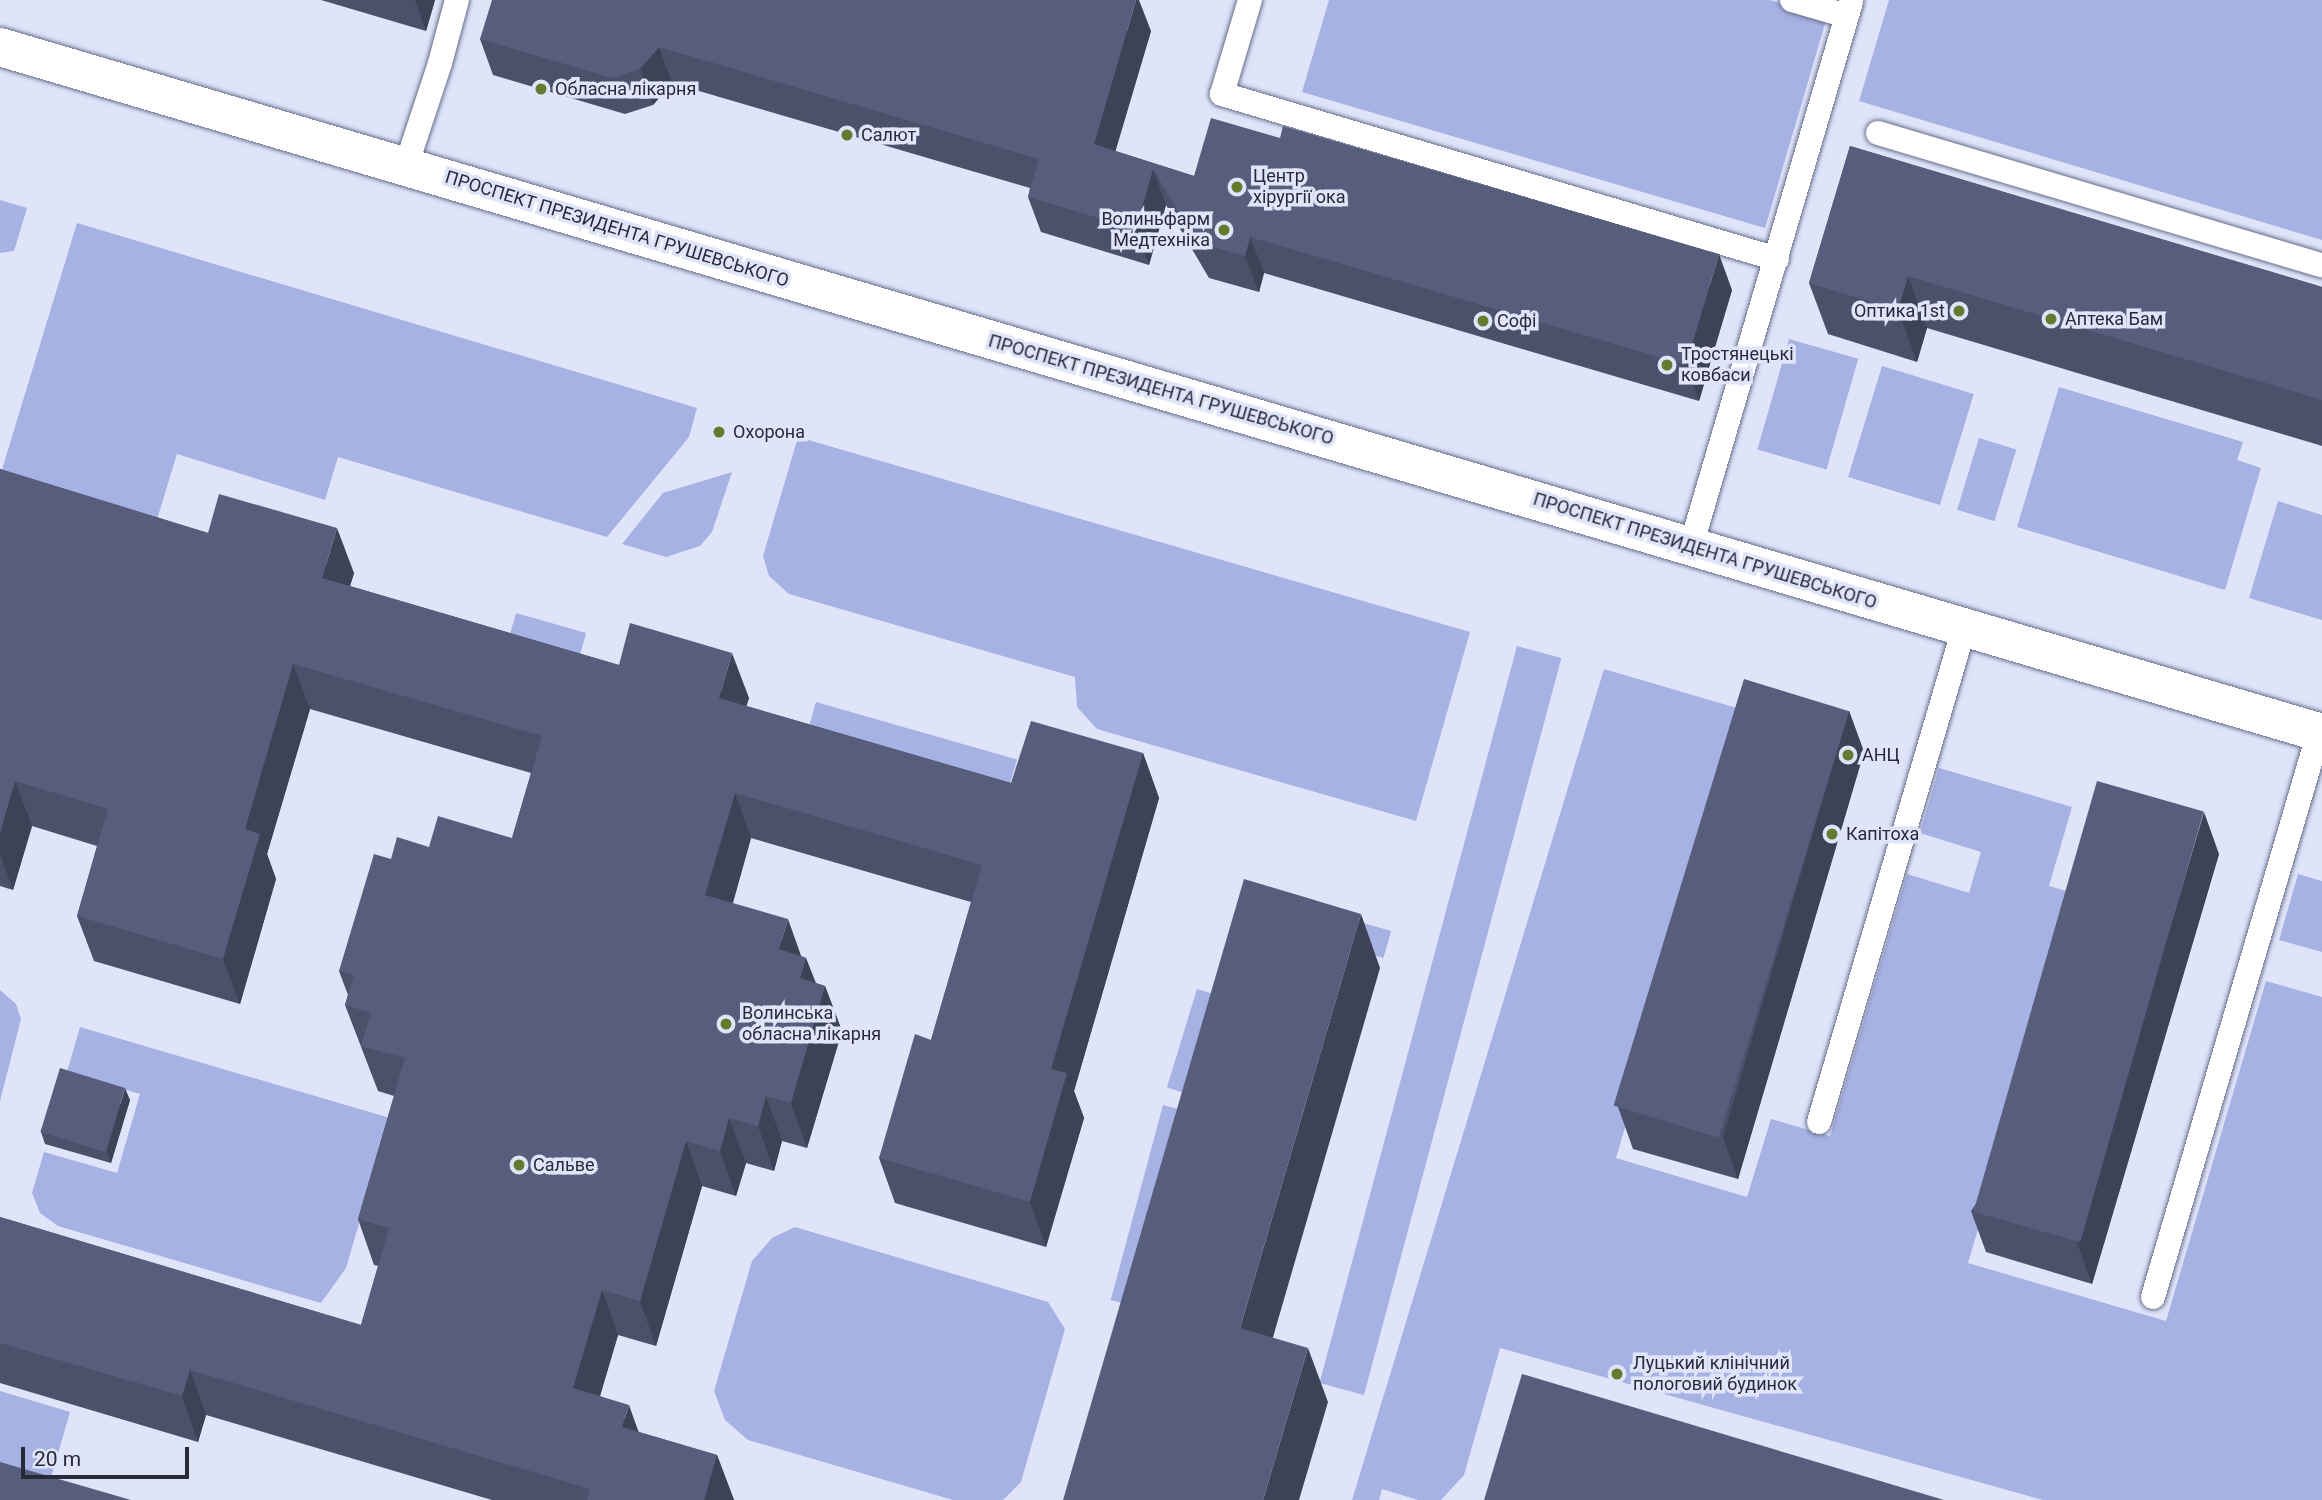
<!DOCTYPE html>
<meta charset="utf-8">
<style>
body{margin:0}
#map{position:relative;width:2322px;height:1500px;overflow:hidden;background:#dfe4f9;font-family:Roboto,sans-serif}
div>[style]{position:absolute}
.green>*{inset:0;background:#a7b2e4;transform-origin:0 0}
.roads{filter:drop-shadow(0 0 2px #666d8b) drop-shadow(0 0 2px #666d8b)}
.lane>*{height:24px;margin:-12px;padding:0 12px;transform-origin:12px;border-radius:12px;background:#fff}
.secondary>*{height:38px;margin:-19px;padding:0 19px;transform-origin:19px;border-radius:19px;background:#fff}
.wall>*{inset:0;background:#4b516a}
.shaded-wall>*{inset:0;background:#3d4256}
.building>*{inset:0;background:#575e7b;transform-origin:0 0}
.dots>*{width:19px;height:19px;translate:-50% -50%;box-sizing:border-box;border:4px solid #dfe4f9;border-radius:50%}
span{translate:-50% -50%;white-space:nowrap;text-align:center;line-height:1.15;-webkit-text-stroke:7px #dfe4f9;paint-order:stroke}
.poi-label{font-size:18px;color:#272a37}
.left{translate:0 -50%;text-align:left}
.right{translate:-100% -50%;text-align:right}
.street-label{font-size:18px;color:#272a37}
.scale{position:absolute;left:21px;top:1447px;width:168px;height:32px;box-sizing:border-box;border:4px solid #272a37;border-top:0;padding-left:9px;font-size:21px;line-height:24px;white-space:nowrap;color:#272a37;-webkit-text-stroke:5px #dfe4f9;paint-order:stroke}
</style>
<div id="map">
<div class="green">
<div style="clip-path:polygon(1329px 0,1770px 0,1827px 17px,1765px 228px,1302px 92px)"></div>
<div style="clip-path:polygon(1889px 0,2322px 0,2322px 240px,1859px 101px)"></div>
<div style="clip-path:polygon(0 200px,27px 208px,14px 251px,0 253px)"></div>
<div style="clip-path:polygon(77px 223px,697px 408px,689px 437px,607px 537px,338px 457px,325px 500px,177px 454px,151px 539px,0 476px)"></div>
<div style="left:1789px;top:339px;width:72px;height:115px;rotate:16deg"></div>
<div style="left:1882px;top:366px;width:96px;height:116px;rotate:17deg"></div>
<div style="clip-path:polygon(2059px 387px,2243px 442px,2237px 460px,2261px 468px,2225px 590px,2017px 527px)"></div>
<div style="clip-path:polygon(798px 437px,1470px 632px,1416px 821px,1097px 729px,1077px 707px,1075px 677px,789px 594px,769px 576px,763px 556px)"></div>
<div style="left:1979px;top:438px;width:39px;height:75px;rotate:17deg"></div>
<div style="clip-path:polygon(732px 472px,712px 532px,700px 546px,666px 557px,622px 544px,663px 493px)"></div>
<div style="clip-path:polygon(2278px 501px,2322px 515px,2322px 620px,2249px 598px)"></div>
<div style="left:516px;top:613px;width:73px;height:30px;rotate:16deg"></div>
<div style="left:1517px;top:646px;width:46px;height:763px;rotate:15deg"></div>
<div style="clip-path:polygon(1604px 669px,1747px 711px,1616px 1158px,1747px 1197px,1771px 1119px,1830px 1136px,1907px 874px,1969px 893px,1981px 852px,1920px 833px,1939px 768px,2072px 807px,2049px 886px,2077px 894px,1968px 1263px,2166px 1321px,2266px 981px,2322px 997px,2322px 1500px,2043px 1500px,1500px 1348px,1464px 1475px,1441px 1500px,1418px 1500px,1382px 1489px,1379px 1500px,1352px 1500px)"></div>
<div style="left:816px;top:702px;width:209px;height:30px;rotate:16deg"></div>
<div style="clip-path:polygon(2298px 874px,2322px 881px,2322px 952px,2279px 940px)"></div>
<div style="left:1321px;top:911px;width:73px;height:28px;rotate:16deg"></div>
<div style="left:1197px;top:989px;width:39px;height:103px;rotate:17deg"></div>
<div style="clip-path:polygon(0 990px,16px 1004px,21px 1019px,0 1101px)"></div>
<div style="clip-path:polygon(80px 1027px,390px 1118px,346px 1268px,321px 1303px,58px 1226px,40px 1213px,32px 1193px,44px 1152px,117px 1173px,140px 1094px,67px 1072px)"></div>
<div style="left:1163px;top:1105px;width:39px;height:202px;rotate:15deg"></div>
<div style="clip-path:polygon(795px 1227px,1048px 1302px,1065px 1329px,1021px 1482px,1003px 1500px,953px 1500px,748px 1440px,725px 1420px,714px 1391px,752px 1261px,772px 1238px)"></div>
<div style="clip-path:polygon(0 1391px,70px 1412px,50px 1481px,0 1467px)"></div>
</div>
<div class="roads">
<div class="lane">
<div style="left:1250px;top:0;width:98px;rotate:106.6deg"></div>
<div style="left:1222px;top:94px;width:579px;rotate:16.56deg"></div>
<div style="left:1792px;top:0;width:57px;rotate:16.2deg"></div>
<div style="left:1878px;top:133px;width:463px;rotate:16.6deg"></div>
<div style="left:406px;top:166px;width:108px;rotate:-71.7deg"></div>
<div style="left:440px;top:63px;width:65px;rotate:-74.9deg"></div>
<div style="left:1691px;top:546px;width:567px;rotate:-73.61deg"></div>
<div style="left:1819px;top:1122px;width:515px;rotate:-73.64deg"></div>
<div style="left:2153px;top:1297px;width:589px;rotate:-73.63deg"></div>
</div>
<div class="secondary">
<div style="left:0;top:47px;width:2421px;rotate:16.46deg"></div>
</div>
</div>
<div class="wall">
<div style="clip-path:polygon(321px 0,435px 0,426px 31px)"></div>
<div style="clip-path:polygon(506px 1px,1151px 31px,1115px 151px,1194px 176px,1732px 290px,1699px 401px,1264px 273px,1259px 292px,1209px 278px,1166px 205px,1149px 265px,1041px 232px,1028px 197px,1030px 188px,672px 83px,653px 105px,625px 114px,493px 75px,480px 39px)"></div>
<div style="clip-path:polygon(1850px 146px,2322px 287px,2322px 446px,1927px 328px,1917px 362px,1828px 334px,1809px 283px)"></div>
<div style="clip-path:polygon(0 469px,208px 533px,354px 573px,350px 586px,619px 665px,749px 698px,746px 706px,1011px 783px,1143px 753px,1159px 798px,1074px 1091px,1084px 1118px,1046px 1247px,895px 1203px,879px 1158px,931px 1040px,971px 902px,751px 838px,733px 903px,801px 956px,806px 958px,816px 983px,825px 986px,842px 1031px,807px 1148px,782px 1141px,774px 1171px,746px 1163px,736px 1196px,702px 1186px,656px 1346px,618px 1335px,600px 1396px,639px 1432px,717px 1455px,734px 1500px,492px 1500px,206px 1415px,198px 1442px,0 1383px,0 1217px,361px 1325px,378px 1266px,374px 1265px,358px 1219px,394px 1096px,378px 1091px,345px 1005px,348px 995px,339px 971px,391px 859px,429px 847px,512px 838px,531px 773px,310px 709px,267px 854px,276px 879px,240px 1004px,94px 961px,77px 916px,97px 846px,32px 826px,13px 890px,0 886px)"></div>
<div style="clip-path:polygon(1849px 711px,1864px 752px,1738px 1179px,1633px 1149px,1618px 1107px)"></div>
<div style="clip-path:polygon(2219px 854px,2092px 1284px,1986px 1252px,1971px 1211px)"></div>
<div style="clip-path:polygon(130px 1100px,111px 1163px,45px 1144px,41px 1132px)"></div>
</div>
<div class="shaded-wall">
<div style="clip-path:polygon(415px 0,435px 0,426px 31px)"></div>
<div style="clip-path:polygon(1136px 0,1139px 0,1151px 31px,1107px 180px,1094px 144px)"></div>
<div style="clip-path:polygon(659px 47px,672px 83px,653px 105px,640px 69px)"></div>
<div style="clip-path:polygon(1153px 169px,1166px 205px,1149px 265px,1136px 229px)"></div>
<div style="clip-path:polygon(1250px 237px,1264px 273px,1259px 292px,1245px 256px)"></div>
<div style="clip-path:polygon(1719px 254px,1732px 290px,1699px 401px,1686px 365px)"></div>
<div style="clip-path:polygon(1908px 276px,1927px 328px,1917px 362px,1898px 310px)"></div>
<div style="clip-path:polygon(337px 528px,354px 573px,339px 623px,322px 578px)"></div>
<div style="clip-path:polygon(732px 653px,749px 698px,735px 743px,719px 698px)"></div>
<div style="clip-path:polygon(293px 664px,310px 709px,267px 854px,276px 879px,240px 1004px,223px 959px,245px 829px)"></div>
<div style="clip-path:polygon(1849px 711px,1864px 752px,1738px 1179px,1723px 1137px)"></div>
<div style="clip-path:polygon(1143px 753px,1159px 798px,1074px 1091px,1084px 1118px,1046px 1247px,1030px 1202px,1051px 1069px)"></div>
<div style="clip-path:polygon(15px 781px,32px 826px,13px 890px,0 854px,0 833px)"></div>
<div style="clip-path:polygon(735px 793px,751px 838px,722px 940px,705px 895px)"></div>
<div style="clip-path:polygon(2204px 812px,2219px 854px,2092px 1284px,2077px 1243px)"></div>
<div style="clip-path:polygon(1361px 914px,1380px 968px,1260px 1382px,1240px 1328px)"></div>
<div style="clip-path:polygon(788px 919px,804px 964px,779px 949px)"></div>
<div style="clip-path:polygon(806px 958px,821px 999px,825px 986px,842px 1031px,807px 1148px,791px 1103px,800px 978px)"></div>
<div style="clip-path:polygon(125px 1088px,130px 1100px,111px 1163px,107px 1151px)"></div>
<div style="clip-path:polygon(766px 1096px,782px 1141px,774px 1171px,758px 1126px)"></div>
<div style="clip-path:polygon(729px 1118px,746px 1163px,736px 1196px,720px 1151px)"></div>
<div style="clip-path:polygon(686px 1141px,702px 1186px,656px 1346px,640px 1301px)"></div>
<div style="clip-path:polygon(602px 1290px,618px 1335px,589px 1433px,573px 1388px)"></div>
<div style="clip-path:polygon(1308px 1348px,1328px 1402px,1299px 1500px,1263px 1500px)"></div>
<div style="clip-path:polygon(190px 1370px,206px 1415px,198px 1442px,182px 1396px)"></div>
<div style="clip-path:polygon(629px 1405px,645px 1450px,622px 1427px)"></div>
<div style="clip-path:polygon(717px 1455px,734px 1500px,704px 1500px)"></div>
</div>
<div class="building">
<div style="clip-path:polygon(492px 0,1136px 0,1094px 144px,1194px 176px,1211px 118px,1280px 138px,1283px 126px,1719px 254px,1686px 365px,1250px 237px,1245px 256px,1196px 242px,1153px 169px,1136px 229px,1028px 197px,1039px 159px,659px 47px,640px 69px,612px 78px,480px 39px)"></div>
<div style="clip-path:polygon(1850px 146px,2322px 287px,2322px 400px,1908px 276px,1898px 310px,1809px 283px)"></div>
<div style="clip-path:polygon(0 469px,208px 533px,219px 494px,337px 528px,322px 578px,619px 665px,630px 623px,732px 653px,719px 698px,1011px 783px,1031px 721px,1143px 753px,1051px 1069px,1067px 1073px,1030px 1202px,879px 1158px,915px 1034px,931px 1040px,982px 865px,735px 793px,705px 895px,788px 919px,779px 949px,806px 958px,800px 978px,825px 986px,791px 1103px,766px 1096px,758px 1126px,729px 1118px,720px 1151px,686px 1141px,640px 1301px,602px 1290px,573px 1388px,629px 1405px,622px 1427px,717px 1455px,704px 1500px,587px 1500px,590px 1489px,190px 1370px,182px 1396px,0 1343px,0 1217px,361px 1325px,389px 1228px,358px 1219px,405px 1058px,361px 1046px,371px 1013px,345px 1005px,354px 975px,339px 971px,374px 854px,391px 859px,397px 837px,429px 847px,438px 816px,512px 838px,542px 736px,293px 664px,245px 829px,260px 834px,223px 959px,77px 916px,108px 809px,15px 781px,0 833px)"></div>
<div style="left:1744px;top:679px;width:110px;height:446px;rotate:17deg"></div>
<div style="left:2097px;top:781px;width:111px;height:448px;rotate:16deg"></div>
<div style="clip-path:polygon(1244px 879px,1361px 914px,1240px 1328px,1308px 1348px,1263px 1500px,1063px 1500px)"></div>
<div style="left:60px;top:1068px;width:68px;height:67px;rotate:17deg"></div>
<div style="clip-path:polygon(1522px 1374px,1944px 1500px,1484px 1500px)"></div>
<div style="clip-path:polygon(0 1462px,131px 1500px,0 1500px)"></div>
</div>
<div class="dots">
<div style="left:541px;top:89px;background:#627b2e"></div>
<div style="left:847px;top:135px;background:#627b2e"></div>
<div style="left:1237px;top:187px;background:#627b2e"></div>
<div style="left:1224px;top:230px;background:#627b2e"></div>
<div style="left:1959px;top:311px;background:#627b2e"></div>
<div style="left:2051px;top:319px;background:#627b2e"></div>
<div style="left:1483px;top:321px;background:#627b2e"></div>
<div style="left:1667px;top:365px;background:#627b2e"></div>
<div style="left:719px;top:432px;background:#627b2e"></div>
<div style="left:1848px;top:755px;background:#627b2e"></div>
<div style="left:1832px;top:834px;background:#627b2e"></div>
<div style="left:726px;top:1024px;background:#627b2e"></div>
<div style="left:519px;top:1165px;background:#627b2e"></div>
<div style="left:1617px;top:1374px;background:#627b2e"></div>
</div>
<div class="poi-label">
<span class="left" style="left:555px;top:89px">Обласна лікарня</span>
<span class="left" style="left:861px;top:135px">Салют</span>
<span class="left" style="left:1253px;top:187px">Центр<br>хірургії ока</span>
<span class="right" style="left:1210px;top:230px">Волиньфарм<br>Медтехніка</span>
<span class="right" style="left:1945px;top:311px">Оптика 1st</span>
<span class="left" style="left:2065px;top:319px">Аптека Бам</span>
<span class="left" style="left:1497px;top:321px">Софі</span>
<span class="left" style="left:1681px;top:365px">Тростянецькі<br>ковбаси</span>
<span class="left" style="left:733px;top:432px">Охорона</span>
<span class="left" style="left:1862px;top:755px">АНЦ</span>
<span class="left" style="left:1846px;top:834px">Капітоха</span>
<span class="left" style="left:742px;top:1024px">Волинська<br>обласна лікарня</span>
<span class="left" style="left:533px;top:1165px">Сальве</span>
<span class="left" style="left:1633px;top:1374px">Луцький клінічний<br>пологовий будинок</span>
</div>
<div class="street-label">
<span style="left:617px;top:229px;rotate:17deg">ПРОСПЕКТ ПРЕЗИДЕНТА ГРУШЕВСЬКОГО</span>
<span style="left:1161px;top:390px;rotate:16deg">ПРОСПЕКТ ПРЕЗИДЕНТА ГРУШЕВСЬКОГО</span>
<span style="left:1705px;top:551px;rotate:17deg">ПРОСПЕКТ ПРЕЗИДЕНТА ГРУШЕВСЬКОГО</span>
</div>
<div class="scale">20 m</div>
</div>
